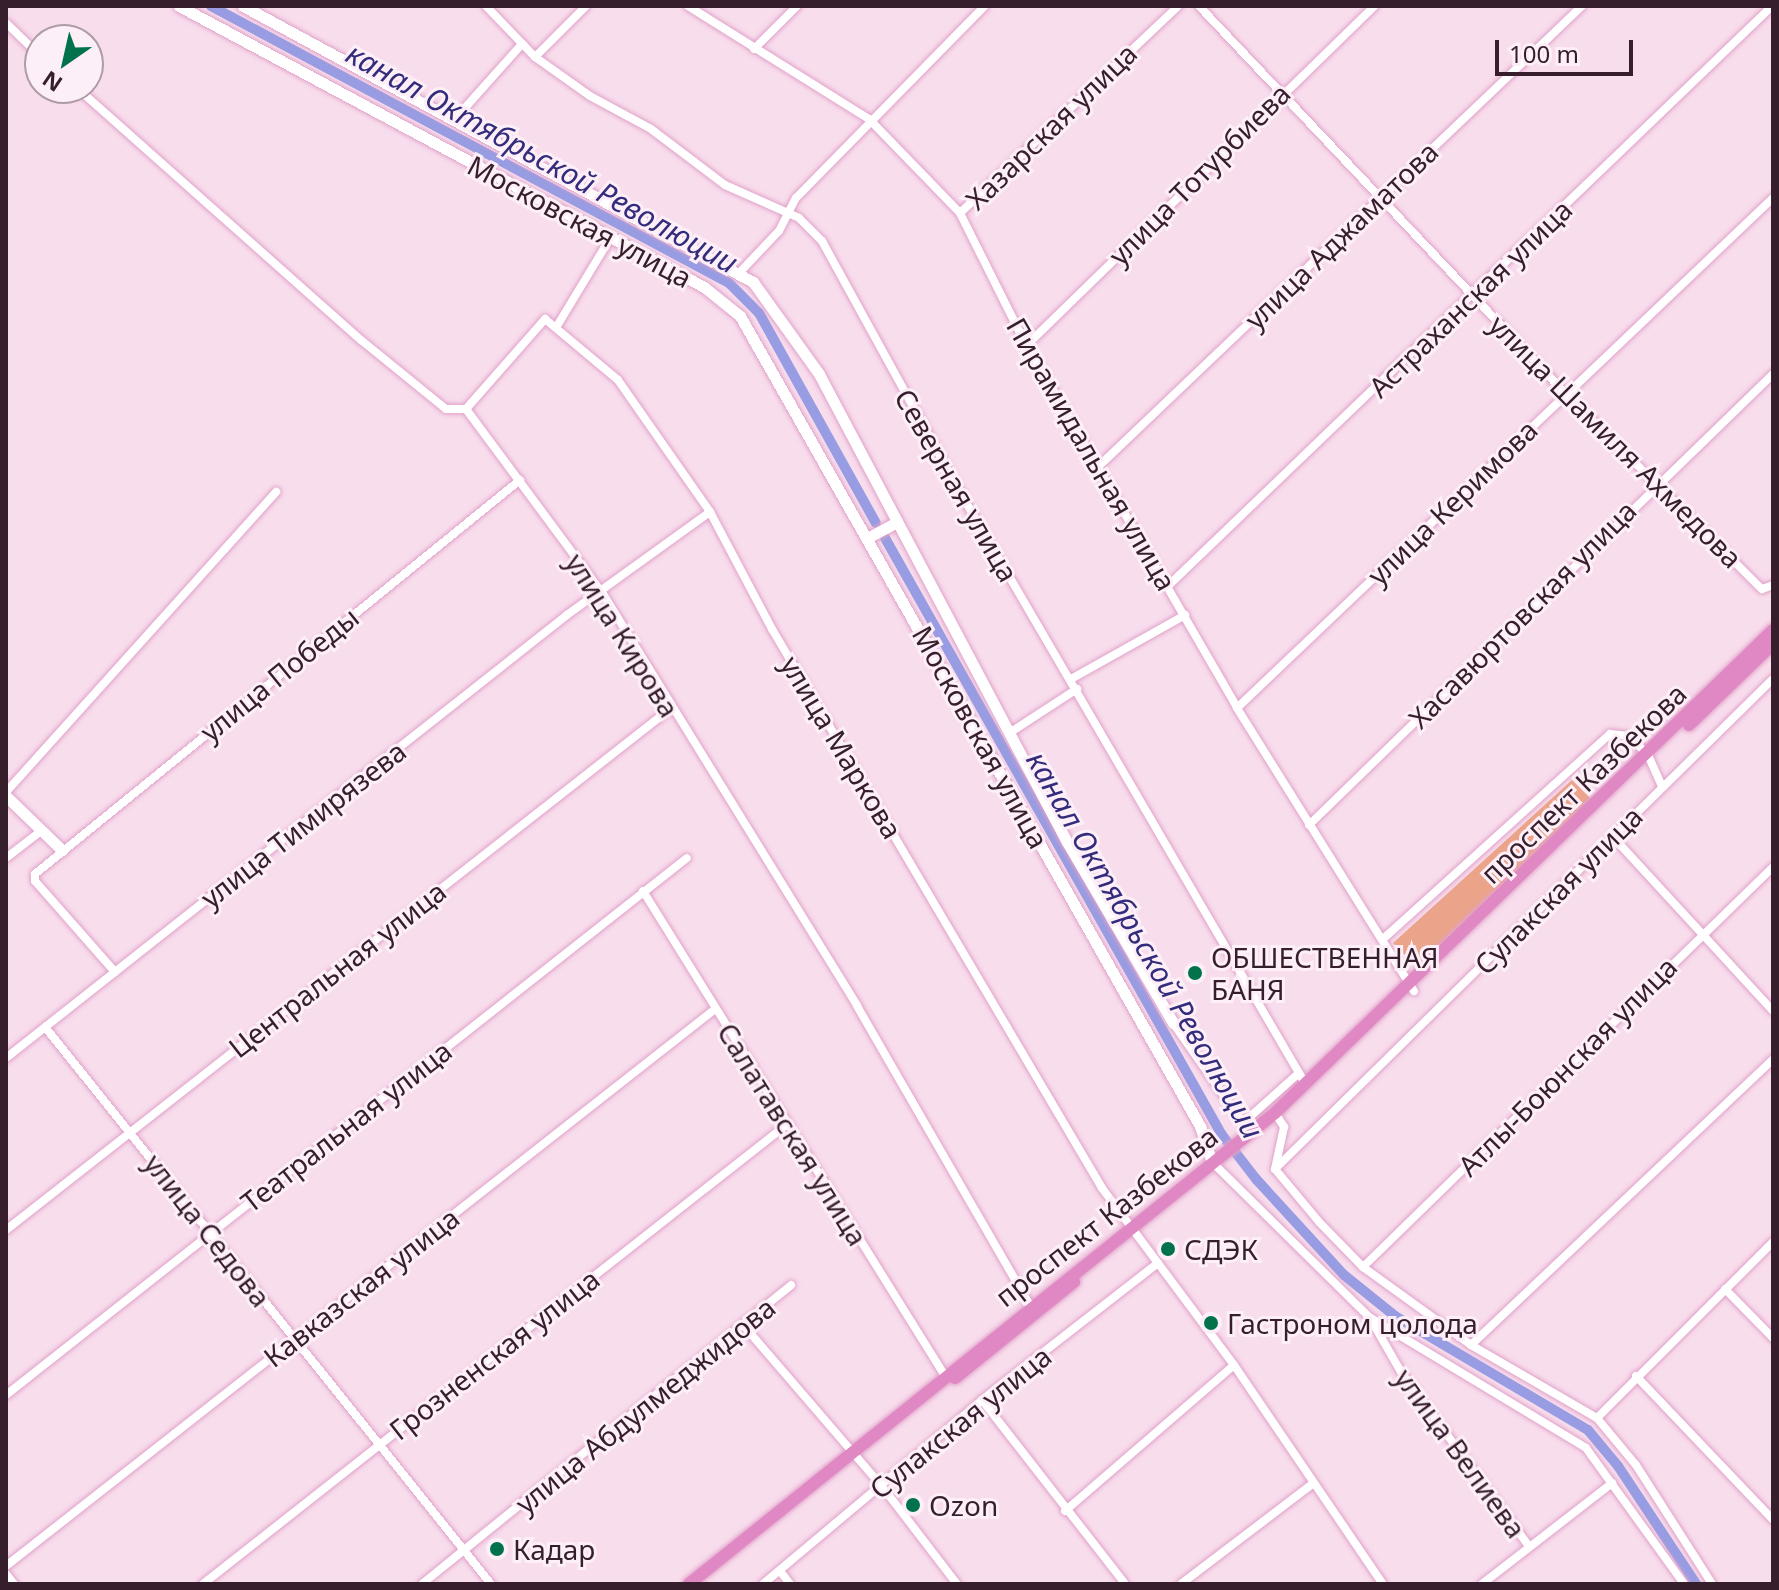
<!DOCTYPE html>
<meta charset="utf-8">
<style>
body{margin:0}
#map{position:relative;width:1779px;height:1590px;overflow:hidden;background:#f8dded;font-family:"Noto Sans",sans-serif}
div>[style]{position:absolute}
.green>*{inset:0;background:#eba48a}
.canal>*{height:10px;margin:-5px;padding:0 5px;transform-origin:5px;border-radius:5px;background:#989ce2}
.roads{filter:drop-shadow(0 0 2px #e1a2c9) drop-shadow(0 0 2px #e1a2c9)}
.minor>*{height:8px;margin:-4px;padding:0 4px;transform-origin:4px;border-radius:4px;background:#fff}
.secondary>*{height:11px;margin:-5.5px;padding:0 5.5px;transform-origin:5.5px;border-radius:5.5px;background:#fff}
.trunk>*{height:12px;margin:-6px;padding:0 6px;transform-origin:6px;border-radius:6px;background:#e088c4}
.dots>*{width:22px;height:22px;translate:-50% -50%;box-sizing:border-box;border:4px solid #fdeff7;border-radius:50%}
span{translate:-50% -50%;white-space:nowrap;text-align:center;line-height:1.15;-webkit-text-stroke:6px #fdeff7;paint-order:stroke}
.street-label{font-size:28px;color:#361e2d}
.poi-label{font-size:28px;color:#361e2d}
.left{translate:0 -50%;text-align:left}
.water-label{font-size:30px;color:#332c7c;font-style:italic}
.frame{position:absolute;inset:0;border:8px solid #361e2d;pointer-events:none}
.north{position:absolute;left:24px;top:24px;width:80px;height:80px;box-sizing:border-box;background:#fdeff7;border:2px solid #ad9ba6;border-radius:50%;rotate:214deg;font-size:22px;font-weight:700;line-height:32px;text-align:center;color:#361e2d}
.north::after{content:'';display:block;margin:auto;width:28px;height:36px;background:#01724b;clip-path:polygon(50% 0,100% 100%,50% 72%,0 100%)}
.scale{position:absolute;left:1495px;top:40px;width:138px;height:36px;box-sizing:border-box;border:4px solid #361e2d;border-top:0;padding-left:10px;font-size:24px;line-height:28px;white-space:nowrap;color:#361e2d;-webkit-text-stroke:6px #fdeff7;paint-order:stroke}
</style>
<div id="map">
<div class="green">
<div style="clip-path:polygon(1572px 780px,1591px 799px,1419px 964px,1411px 961px,1393px 943px)"></div>
</div>
<div class="canal">
<div style="left:211px;top:6px;width:587px;rotate:28.14deg"></div>
<div style="left:729px;top:283px;width:42px;rotate:45deg"></div>
<div style="left:759px;top:313px;width:240px;rotate:60.9deg"></div>
<div style="left:885px;top:538px;width:686px;rotate:60.56deg"></div>
<div style="left:1222px;top:1135px;width:56px;rotate:52.3deg"></div>
<div style="left:1256px;top:1179px;width:130px;rotate:47.5deg"></div>
<div style="left:1344px;top:1275px;width:65px;rotate:38.8deg"></div>
<div style="left:1395px;top:1316px;width:224px;rotate:30.6deg"></div>
<div style="left:1588px;top:1430px;width:47px;rotate:50.2deg"></div>
<div style="left:1618px;top:1466px;width:141px;rotate:56.5deg"></div>
</div>
<div class="roads">
<div class="minor">
<div style="left:486px;top:6px;width:71px;rotate:46.1deg"></div>
<div style="left:535px;top:57px;width:67px;rotate:35.3deg"></div>
<div style="left:590px;top:96px;width:69px;rotate:28.4deg"></div>
<div style="left:651px;top:129px;width:93px;rotate:37.1deg"></div>
<div style="left:725px;top:185px;width:81px;rotate:24deg"></div>
<div style="left:799px;top:218px;width:33px;rotate:45deg"></div>
<div style="left:822px;top:241px;width:294px;rotate:61.2deg"></div>
<div style="left:964px;top:499px;width:678px;rotate:59.73deg"></div>
<div style="left:688px;top:6px;width:213px;rotate:32deg"></div>
<div style="left:869px;top:119px;width:131px;rotate:45.9deg"></div>
<div style="left:960px;top:213px;width:134px;rotate:63.4deg"></div>
<div style="left:1020px;top:333px;width:433px;rotate:59.9deg"></div>
<div style="left:1237px;top:708px;width:334px;rotate:58deg"></div>
<div style="left:1199px;top:6px;width:533px;rotate:46.6deg"></div>
<div style="left:1565px;top:393px;width:278px;rotate:44.9deg"></div>
<div style="left:1762px;top:589px;width:12px;rotate:-20deg"></div>
<div style="left:6px;top:23px;width:47px;rotate:44.1deg"></div>
<div style="left:754px;top:49px;width:61px;rotate:-45deg"></div>
<div style="left:535px;top:57px;width:72px;rotate:-45deg"></div>
<div style="left:77px;top:88px;width:380px;rotate:41.6deg"></div>
<div style="left:361px;top:340px;width:109px;rotate:39.1deg"></div>
<div style="left:446px;top:409px;width:20px"></div>
<div style="left:466px;top:409px;width:230px;rotate:53.5deg"></div>
<div style="left:603px;top:594px;width:484px;rotate:58.3deg"></div>
<div style="left:857px;top:1006px;width:346px;rotate:60deg"></div>
<div style="left:455px;top:119px;width:101px;rotate:-48.2deg"></div>
<div style="left:960px;top:213px;width:301px;rotate:-43.5deg"></div>
<div style="left:741px;top:271px;width:55px;rotate:-46.5deg"></div>
<div style="left:779px;top:231px;width:37px;rotate:-63deg"></div>
<div style="left:796px;top:198px;width:269px;rotate:-45.5deg"></div>
<div style="left:557px;top:326px;width:104px;rotate:-58.8deg"></div>
<div style="left:1027px;top:345px;width:485px;rotate:-44.3deg"></div>
<div style="left:466px;top:409px;width:120px;rotate:-48.7deg"></div>
<div style="left:545px;top:319px;width:95px;rotate:39.9deg"></div>
<div style="left:618px;top:380px;width:161px;rotate:55.1deg"></div>
<div style="left:710px;top:512px;width:132px;rotate:62.1deg"></div>
<div style="left:772px;top:629px;width:649px;rotate:59.44deg"></div>
<div style="left:1102px;top:1188px;width:221px;rotate:53.3deg"></div>
<div style="left:1234px;top:1365px;width:265px;rotate:55.8deg"></div>
<div style="left:1100px;top:465px;width:666px;rotate:-43.6deg"></div>
<div style="left:1169px;top:585px;width:833px;rotate:-43.83deg"></div>
<div style="left:1071px;top:679px;width:131px;rotate:-29.3deg"></div>
<div style="left:1237px;top:708px;width:740px;rotate:-43.58deg"></div>
<div style="left:1011px;top:732px;width:79px;rotate:-33.1deg"></div>
<div style="left:6px;top:792px;width:404px;rotate:-48deg"></div>
<div style="left:1309px;top:825px;width:647px;rotate:-44.19deg"></div>
<div style="left:1613px;top:837px;width:236px;rotate:47.4deg"></div>
<div style="left:6px;top:858px;width:44px;rotate:-37.6deg"></div>
<div style="left:643px;top:891px;width:571px;rotate:58.09deg"></div>
<div style="left:1383px;top:939px;width:306px;rotate:-42.1deg"></div>
<div style="left:1610px;top:734px;width:19px;rotate:6deg"></div>
<div style="left:1629px;top:736px;width:27px;rotate:45deg"></div>
<div style="left:1648px;top:755px;width:35px;rotate:66deg"></div>
<div style="left:115px;top:972px;width:121px;rotate:-131.3deg"></div>
<div style="left:35px;top:881px;width:7px;rotate:-90deg"></div>
<div style="left:35px;top:874px;width:625px;rotate:-39.09deg"></div>
<div style="left:1173px;top:1023px;width:122px;rotate:55deg"></div>
<div style="left:1243px;top:1123px;width:75px;rotate:-41.8deg"></div>
<div style="left:45px;top:1027px;width:714px;rotate:51.32deg"></div>
<div style="left:6px;top:1058px;width:715px;rotate:-38.3deg"></div>
<div style="left:567px;top:615px;width:176px;rotate:-35.8deg"></div>
<div style="left:1275px;top:1113px;width:17px;rotate:57deg"></div>
<div style="left:1284px;top:1127px;width:43px;rotate:102.1deg"></div>
<div style="left:1275px;top:1169px;width:70px;rotate:50.2deg"></div>
<div style="left:1320px;top:1223px;width:62px;rotate:45.7deg"></div>
<div style="left:1363px;top:1267px;width:133px;rotate:35.8deg"></div>
<div style="left:1471px;top:1345px;width:146px;rotate:30.1deg"></div>
<div style="left:1597px;top:1418px;width:61px;rotate:50.3deg"></div>
<div style="left:1636px;top:1465px;width:141px;rotate:57.4deg"></div>
<div style="left:1212px;top:1162px;width:221px;rotate:44.6deg"></div>
<div style="left:1369px;top:1317px;width:253px;rotate:31.1deg"></div>
<div style="left:1586px;top:1448px;width:168px;rotate:54.2deg"></div>
<div style="left:1275px;top:1169px;width:699px;rotate:-44.54deg"></div>
<div style="left:6px;top:1230px;width:844px;rotate:-38.12deg"></div>
<div style="left:1363px;top:1267px;width:573px;rotate:-44.29deg"></div>
<div style="left:1725px;top:1289px;width:69px;rotate:45.6deg"></div>
<div style="left:1370px;top:1318px;width:62px;rotate:60.1deg"></div>
<div style="left:1401px;top:1372px;width:216px;rotate:53.7deg"></div>
<div style="left:744px;top:1326px;width:210px;rotate:49.3deg"></div>
<div style="left:881px;top:1485px;width:125px;rotate:52.5deg"></div>
<div style="left:1471px;top:1345px;width:416px;rotate:-43.4deg"></div>
<div style="left:1636px;top:1376px;width:199px;rotate:46.4deg"></div>
<div style="left:6px;top:1395px;width:867px;rotate:-38.26deg"></div>
<div style="left:982px;top:1400px;width:233px;rotate:52.1deg"></div>
<div style="left:1597px;top:1418px;width:249px;rotate:-45deg"></div>
<div style="left:1065px;top:1511px;width:223px;rotate:-40.8deg"></div>
<div style="left:6px;top:1566px;width:902px;rotate:-38.15deg"></div>
<div style="left:780px;top:1571px;width:16px;rotate:52deg"></div>
<div style="left:6px;top:1574px;width:13px;rotate:51deg"></div>
<div style="left:203px;top:1584px;width:742px;rotate:-38.21deg"></div>
<div style="left:422px;top:1584px;width:475px;rotate:-39deg"></div>
<div style="left:763px;top:1584px;width:286px;rotate:-40deg"></div>
<div style="left:982px;top:1400px;width:223px;rotate:-37.9deg"></div>
<div style="left:1181px;top:1584px;width:163px;rotate:-37.3deg"></div>
<div style="left:1482px;top:1584px;width:165px;rotate:-37.8deg"></div>
</div>
<div class="secondary">
<div style="left:179px;top:6px;width:595px;rotate:28.16deg"></div>
<div style="left:704px;top:287px;width:46px;rotate:38.9deg"></div>
<div style="left:740px;top:316px;width:932px;rotate:60.41deg"></div>
<div style="left:1200px;top:1126px;width:38px;rotate:72deg"></div>
<div style="left:243px;top:6px;width:580px;rotate:28.42deg"></div>
<div style="left:753px;top:282px;width:113px;rotate:54.3deg"></div>
<div style="left:819px;top:374px;width:530px;rotate:62.08deg"></div>
<div style="left:1067px;top:842px;width:210px;rotate:59.6deg"></div>
<div style="left:869px;top:537px;width:32px;rotate:-28deg"></div>
<div style="left:6px;top:796px;width:78px;rotate:44deg"></div>
</div>
<div class="trunk">
<div style="left:1689px;top:725px;width:117px;rotate:-44deg"></div>
<div style="left:955px;top:1378px;width:153px;rotate:-38.9deg"></div>
<div style="left:689px;top:1584px;width:752px;rotate:-38.79deg"></div>
<div style="left:1275px;top:1113px;width:694px;rotate:-44.12deg"></div>
</div>
</div>
<div class="dots">
<div style="left:1195px;top:973px;background:#01724b"></div>
<div style="left:1168px;top:1249px;background:#01724b"></div>
<div style="left:1211px;top:1323px;background:#01724b"></div>
<div style="left:913px;top:1505px;background:#01724b"></div>
<div style="left:497px;top:1549px;background:#01724b"></div>
</div>
<div class="street-label">
<span style="left:1051px;top:126px;rotate:-44deg">Хазарская улица</span>
<span style="left:1199px;top:174px;rotate:-45deg">улица Тотурбиева</span>
<span style="left:580px;top:221px;rotate:28deg">Московская улица</span>
<span style="left:1341px;top:235px;rotate:-44deg">улица Аджаматова</span>
<span style="left:1470px;top:298px;rotate:-44deg">Астраханская улица</span>
<span style="left:1616px;top:441px;rotate:45deg">улица Шамиля Ахмедова</span>
<span style="left:1092px;top:454px;rotate:60deg">Пирамидальная улица</span>
<span style="left:957px;top:485px;rotate:60deg">Северная улица</span>
<span style="left:1452px;top:502px;rotate:-44deg">улица Керимова</span>
<span style="left:1522px;top:614px;rotate:-45deg">Хасавюртовская улица</span>
<span style="left:623px;top:635px;rotate:58deg">улица Кирова</span>
<span style="left:279px;top:674px;rotate:-39deg">улица Победы</span>
<span style="left:981px;top:737px;rotate:61deg">Московская улица</span>
<span style="left:842px;top:747px;rotate:59deg">улица Маркова</span>
<span style="left:1583px;top:783px;rotate:-44deg">проспект Казбекова</span>
<span style="left:303px;top:824px;rotate:-38deg">улица Тимирязева</span>
<span style="left:1558px;top:890px;rotate:-45deg">Сулакская улица</span>
<span style="left:337px;top:969px;rotate:-38deg">Центральная улица</span>
<span style="left:1567px;top:1066px;rotate:-45deg">Атлы-Боюнская улица</span>
<span style="left:346px;top:1126px;rotate:-38deg">Театральная улица</span>
<span style="left:793px;top:1134px;rotate:58deg">Салатавская улица</span>
<span style="left:1106px;top:1216px;rotate:-38deg">проспект Казбекова</span>
<span style="left:208px;top:1230px;rotate:52deg">улица Седова</span>
<span style="left:361px;top:1287px;rotate:-38deg">Кавказская улица</span>
<span style="left:494px;top:1354px;rotate:-38deg">Грозненская улица</span>
<span style="left:645px;top:1405px;rotate:-39deg">улица Абдулмеджидова</span>
<span style="left:960px;top:1422px;rotate:-39deg">Сулакская улица</span>
<span style="left:1461px;top:1453px;rotate:54deg">улица Велиева</span>
</div>
<div class="poi-label">
<span class="left" style="left:1211px;top:973px">ОБШЕСТВЕННАЯ<br>БАНЯ</span>
<span class="left" style="left:1184px;top:1249px">СДЭК</span>
<span class="left" style="left:1227px;top:1323px">Гастроном цолода</span>
<span class="left" style="left:929px;top:1505px">Ozon</span>
<span class="left" style="left:513px;top:1549px">Кадар</span>
</div>
<div class="water-label">
<span style="left:542px;top:158px;rotate:29deg">канал Октябрьской Революции</span>
<span style="left:1145px;top:945px;rotate:60deg">канал Октябрьской Революции</span>
</div>
<div class="frame"></div>
<div class="north">N</div>
<div class="scale">100 m</div>
</div>
